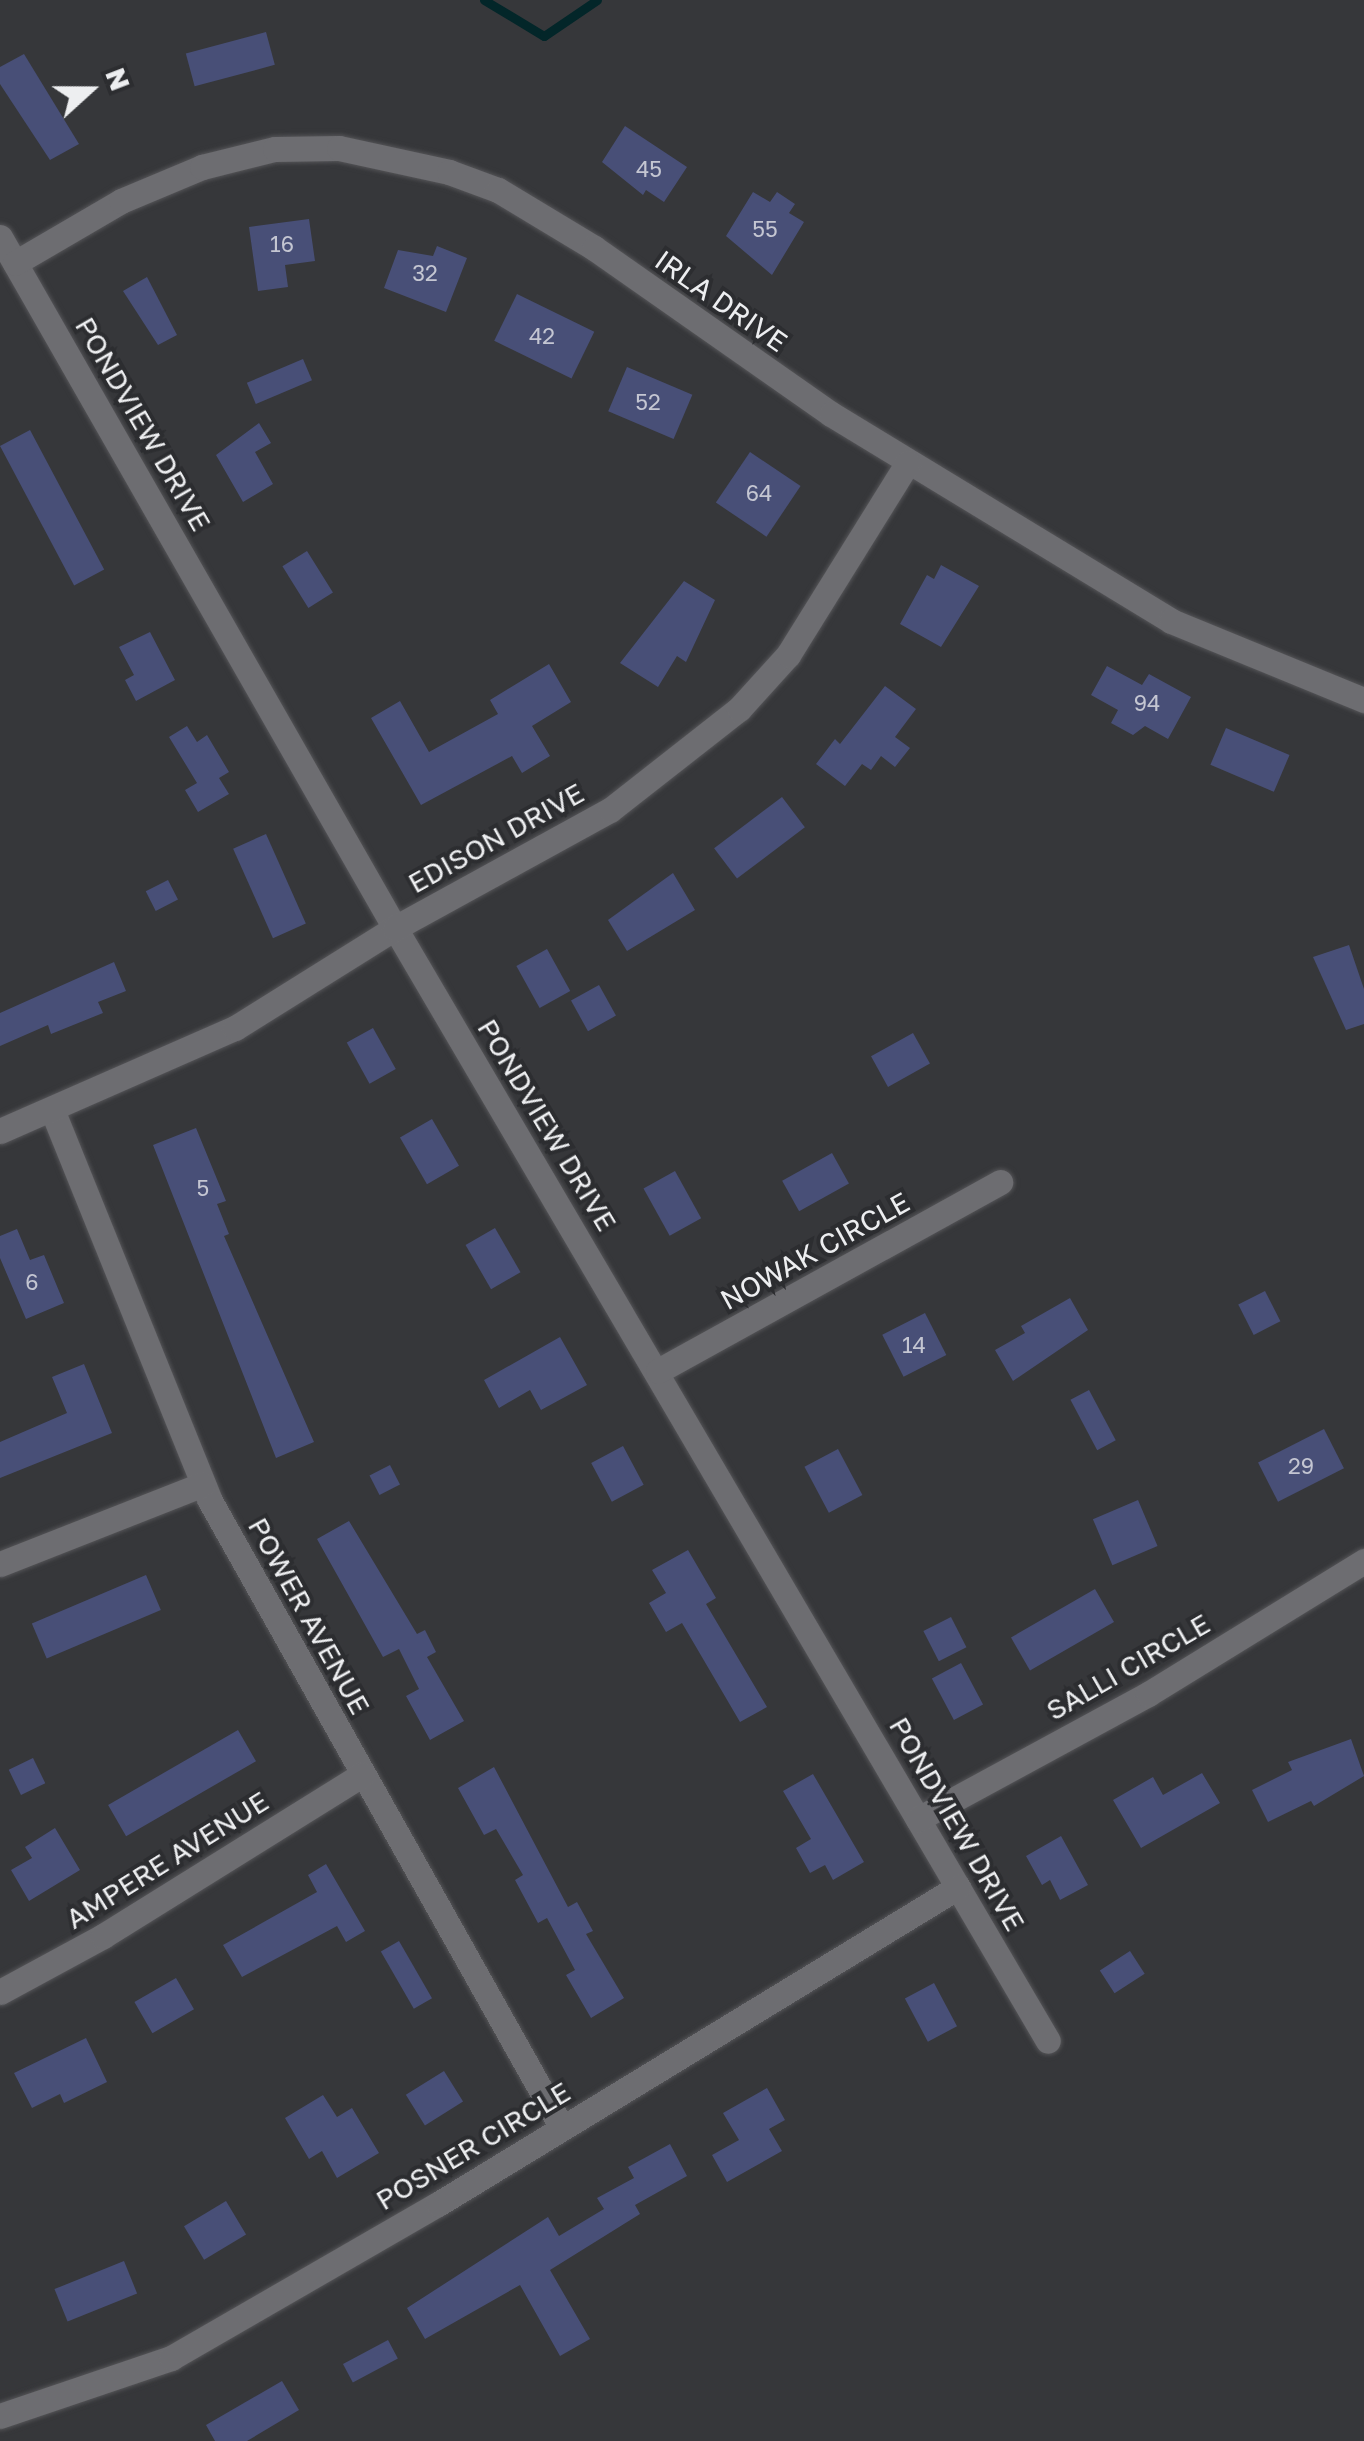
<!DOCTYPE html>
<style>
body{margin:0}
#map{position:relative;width:1364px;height:2441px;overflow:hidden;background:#36373a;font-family:"Golos Text",sans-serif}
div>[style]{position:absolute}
.stream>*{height:9px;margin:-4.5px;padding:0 4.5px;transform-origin:4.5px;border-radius:4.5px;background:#032629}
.building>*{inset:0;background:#484f77;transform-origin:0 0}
.roads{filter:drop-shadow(0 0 2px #545457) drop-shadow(0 0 2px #545457)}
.minor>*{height:25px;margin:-12.5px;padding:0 12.5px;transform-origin:12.5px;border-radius:12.5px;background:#6d6d71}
span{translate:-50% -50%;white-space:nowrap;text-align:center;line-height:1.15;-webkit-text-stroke:8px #2c2d30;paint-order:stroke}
.number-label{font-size:22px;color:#c4c6d2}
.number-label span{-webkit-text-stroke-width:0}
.street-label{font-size:28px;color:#edeef0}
.north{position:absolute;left:40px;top:40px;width:100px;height:100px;-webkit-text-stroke:8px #2c2d30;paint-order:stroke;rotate:69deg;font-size:28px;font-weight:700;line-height:40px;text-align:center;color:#edeef0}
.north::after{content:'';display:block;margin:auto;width:35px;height:45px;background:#edeef0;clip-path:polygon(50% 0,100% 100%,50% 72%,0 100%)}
</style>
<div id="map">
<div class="stream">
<div style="left:484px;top:0;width:70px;rotate:31deg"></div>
<div style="left:544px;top:36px;width:64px;rotate:-34.2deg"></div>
</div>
<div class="building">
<div style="left:266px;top:32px;width:34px;height:83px;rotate:75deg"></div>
<div style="clip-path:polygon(24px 54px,79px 144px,50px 160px,0 84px,0 67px)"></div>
<div style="clip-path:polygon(625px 126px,687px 167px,664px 202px,646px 190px,643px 195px,602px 162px)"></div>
<div style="clip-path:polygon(753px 192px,770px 202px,777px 192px,795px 204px,789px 213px,804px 222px,772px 275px,726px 236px)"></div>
<div style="clip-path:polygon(309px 219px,315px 261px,285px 265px,288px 287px,258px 291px,249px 227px)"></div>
<div style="clip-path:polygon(437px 246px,467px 258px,446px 312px,384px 288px,398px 250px,433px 256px)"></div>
<div style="clip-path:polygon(147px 277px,177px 335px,158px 345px,123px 291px)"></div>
<div style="left:517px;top:294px;width:86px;height:52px;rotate:26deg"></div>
<div style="left:303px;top:359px;width:23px;height:61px;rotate:67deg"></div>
<div style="left:627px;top:367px;width:71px;height:48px;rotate:23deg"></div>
<div style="clip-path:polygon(259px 423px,271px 443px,255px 452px,273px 484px,243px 502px,216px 455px)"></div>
<div style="left:30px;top:430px;width:158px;height:34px;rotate:62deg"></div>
<div style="left:750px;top:452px;width:61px;height:61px;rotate:34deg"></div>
<div style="left:307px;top:551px;width:49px;height:29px;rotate:58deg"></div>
<div style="clip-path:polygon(941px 565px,979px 586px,941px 647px,900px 624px,927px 575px,934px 579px)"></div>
<div style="clip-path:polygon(684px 581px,715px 600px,686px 662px,677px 656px,658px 687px,620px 663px)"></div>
<div style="clip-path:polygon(150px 632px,175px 680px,136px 701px,125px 680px,134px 675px,119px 647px)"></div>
<div style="clip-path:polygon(549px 664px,571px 702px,532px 726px,550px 756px,522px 773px,512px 756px,421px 805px,371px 718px,400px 701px,429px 752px,498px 714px,490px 700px)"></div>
<div style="clip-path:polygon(1107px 666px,1142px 685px,1149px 674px,1191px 697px,1168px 739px,1145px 726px,1133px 735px,1111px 723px,1118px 710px,1091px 695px)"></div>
<div style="clip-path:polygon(885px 686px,916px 709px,895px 737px,910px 748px,895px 767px,881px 756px,871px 770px,862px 764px,845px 786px,816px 764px,835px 739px,840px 744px)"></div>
<div style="clip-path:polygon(187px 726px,197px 742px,207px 735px,229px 772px,219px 778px,229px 794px,198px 812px,185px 790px,197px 783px,169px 737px)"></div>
<div style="left:1226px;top:728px;width:69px;height:40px;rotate:23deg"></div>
<div style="left:782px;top:797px;width:38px;height:85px;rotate:53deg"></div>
<div style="left:266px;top:834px;width:98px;height:36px;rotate:66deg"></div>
<div style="clip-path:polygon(673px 873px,695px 910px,627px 951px,608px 920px)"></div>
<div style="left:168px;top:880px;width:22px;height:25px;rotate:63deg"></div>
<div style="clip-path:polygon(1349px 945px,1364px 989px,1364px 1024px,1346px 1030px,1313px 957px)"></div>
<div style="left:547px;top:949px;width:48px;height:35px;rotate:61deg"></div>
<div style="clip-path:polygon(114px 962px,126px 991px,98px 1002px,103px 1013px,51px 1034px,48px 1025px,0 1046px,0 1013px)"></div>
<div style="left:599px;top:985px;width:35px;height:32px;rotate:61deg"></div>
<div style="left:373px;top:1028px;width:47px;height:30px;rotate:61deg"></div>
<div style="left:913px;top:1033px;width:35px;height:48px;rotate:61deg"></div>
<div style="left:432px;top:1119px;width:54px;height:37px;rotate:60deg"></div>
<div style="clip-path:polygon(196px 1128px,226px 1201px,217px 1204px,229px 1234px,224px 1236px,314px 1442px,276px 1458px,153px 1145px)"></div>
<div style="left:832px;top:1153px;width:35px;height:57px;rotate:61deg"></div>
<div style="left:675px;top:1171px;width:54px;height:36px;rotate:61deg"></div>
<div style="left:495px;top:1228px;width:51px;height:34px;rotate:60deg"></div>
<div style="clip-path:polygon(17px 1229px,30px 1260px,44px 1255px,64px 1303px,26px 1319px,0 1258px,0 1236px)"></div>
<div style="left:1265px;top:1291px;width:34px;height:30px;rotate:63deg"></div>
<div style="clip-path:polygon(1070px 1298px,1088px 1330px,1013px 1381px,995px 1350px,1025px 1333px,1021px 1326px)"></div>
<div style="left:925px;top:1313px;width:47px;height:48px;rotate:63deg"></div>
<div style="clip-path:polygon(560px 1337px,587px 1385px,541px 1410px,530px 1390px,499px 1408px,484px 1380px)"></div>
<div style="clip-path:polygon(84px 1364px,112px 1433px,0 1478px,0 1442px,67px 1413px,52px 1377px)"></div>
<div style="left:1089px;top:1390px;width:57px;height:21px;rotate:62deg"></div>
<div style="left:1324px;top:1429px;width:44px;height:74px;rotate:63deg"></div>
<div style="left:623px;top:1446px;width:44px;height:36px;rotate:62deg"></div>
<div style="left:838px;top:1449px;width:52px;height:38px;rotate:62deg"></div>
<div style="left:390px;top:1465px;width:22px;height:23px;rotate:63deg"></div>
<div style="left:1138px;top:1500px;width:50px;height:49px;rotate:67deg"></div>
<div style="clip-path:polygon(349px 1521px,417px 1634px,425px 1630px,436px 1652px,427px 1657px,464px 1721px,430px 1740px,406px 1696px,419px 1689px,399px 1649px,383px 1657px,317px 1539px)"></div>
<div style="clip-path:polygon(688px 1550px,716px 1598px,706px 1604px,767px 1707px,740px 1722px,682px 1623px,666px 1632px,649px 1603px,666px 1593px,652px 1570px)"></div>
<div style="left:146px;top:1575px;width:38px;height:124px;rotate:67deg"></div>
<div style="left:1095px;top:1589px;width:38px;height:97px;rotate:60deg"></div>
<div style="left:951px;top:1617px;width:34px;height:31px;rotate:63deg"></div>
<div style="left:961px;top:1663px;width:47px;height:33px;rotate:62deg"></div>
<div style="left:238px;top:1730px;width:36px;height:150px;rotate:60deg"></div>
<div style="clip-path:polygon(1351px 1739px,1364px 1776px,1314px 1806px,1311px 1801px,1268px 1822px,1252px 1790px,1292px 1770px,1288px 1762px)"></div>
<div style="left:33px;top:1758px;width:28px;height:27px;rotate:64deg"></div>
<div style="clip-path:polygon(494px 1767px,568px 1907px,577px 1902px,593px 1931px,586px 1934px,624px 1998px,591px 2018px,566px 1975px,575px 1970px,547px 1918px,538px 1923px,515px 1880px,523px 1875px,496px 1829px,484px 1835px,458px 1788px)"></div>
<div style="clip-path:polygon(1202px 1773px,1220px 1803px,1141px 1848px,1113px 1800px,1153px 1777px,1163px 1795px)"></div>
<div style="clip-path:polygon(813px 1774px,864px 1862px,833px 1880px,825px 1865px,810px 1873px,796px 1848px,811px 1839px,783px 1791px)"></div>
<div style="clip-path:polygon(55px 1828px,80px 1870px,29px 1901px,11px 1870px,32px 1858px,25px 1847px)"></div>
<div style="clip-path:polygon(1061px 1836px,1088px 1885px,1060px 1900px,1050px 1880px,1042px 1885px,1026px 1856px)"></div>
<div style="clip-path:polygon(326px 1864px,365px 1931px,346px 1942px,337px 1926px,242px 1977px,223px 1945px,317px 1892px,308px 1875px)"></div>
<div style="left:399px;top:1941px;width:66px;height:21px;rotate:60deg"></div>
<div style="left:1130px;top:1951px;width:27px;height:36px;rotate:57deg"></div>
<div style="left:176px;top:1978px;width:36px;height:48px;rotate:60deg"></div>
<div style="left:934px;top:1983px;width:49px;height:33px;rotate:62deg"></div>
<div style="clip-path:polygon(86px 2038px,107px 2082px,64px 2103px,60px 2094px,32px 2108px,14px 2073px)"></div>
<div style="left:444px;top:2071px;width:36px;height:45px;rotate:58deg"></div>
<div style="clip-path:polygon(767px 2088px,785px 2120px,769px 2129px,782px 2151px,727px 2182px,712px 2155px,739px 2140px,723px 2113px)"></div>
<div style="clip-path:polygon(323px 2095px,337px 2117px,352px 2108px,379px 2153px,337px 2178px,322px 2151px,309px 2159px,285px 2118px)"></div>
<div style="clip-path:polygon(670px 2144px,687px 2176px,635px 2205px,640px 2214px,550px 2270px,590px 2339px,560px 2356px,520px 2285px,425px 2339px,407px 2308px,548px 2217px,559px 2236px,604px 2209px,597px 2198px,634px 2178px,628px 2167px)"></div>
<div style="left:226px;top:2201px;width:39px;height:49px;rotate:59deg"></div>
<div style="left:124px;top:2261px;width:35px;height:75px;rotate:68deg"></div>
<div style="left:388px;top:2340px;width:21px;height:51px;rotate:62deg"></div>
<div style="clip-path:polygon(282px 2381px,299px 2410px,247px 2441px,215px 2441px,206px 2425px)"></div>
</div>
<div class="roads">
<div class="minor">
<div style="left:0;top:237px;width:796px;rotate:60.25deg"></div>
<div style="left:395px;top:928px;width:1290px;rotate:59.6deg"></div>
<div style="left:15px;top:263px;width:123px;rotate:-30.3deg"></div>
<div style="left:121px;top:201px;width:88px;rotate:-22.8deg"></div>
<div style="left:202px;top:167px;width:75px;rotate:-13.9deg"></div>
<div style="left:275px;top:149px;width:64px;rotate:-0.9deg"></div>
<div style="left:339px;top:148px;width:113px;rotate:12.3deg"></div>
<div style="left:449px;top:172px;width:52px;rotate:20.2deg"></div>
<div style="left:498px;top:190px;width:112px;rotate:31.1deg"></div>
<div style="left:594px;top:248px;width:289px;rotate:35deg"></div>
<div style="left:831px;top:414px;width:398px;rotate:31.3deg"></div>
<div style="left:1171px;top:621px;width:209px;rotate:22.3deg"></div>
<div style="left:53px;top:1112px;width:417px;rotate:68deg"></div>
<div style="left:209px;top:1499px;width:719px;rotate:60.69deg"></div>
<div style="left:0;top:1131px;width:257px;rotate:-23.7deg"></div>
<div style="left:235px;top:1028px;width:189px;rotate:-32deg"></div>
<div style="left:395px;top:928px;width:245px;rotate:-28.8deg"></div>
<div style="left:610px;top:810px;width:164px;rotate:-38.1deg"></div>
<div style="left:739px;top:709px;width:73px;rotate:-47.8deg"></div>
<div style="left:788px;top:655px;width:227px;rotate:-58.1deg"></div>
<div style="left:658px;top:1371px;width:391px;rotate:-28.9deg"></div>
<div style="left:0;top:1564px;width:218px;rotate:-21.5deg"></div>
<div style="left:918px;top:1819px;width:262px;rotate:-28.5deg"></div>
<div style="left:1148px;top:1694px;width:254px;rotate:-31.6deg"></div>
<div style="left:0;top:1992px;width:117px;rotate:-28.5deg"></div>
<div style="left:103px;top:1936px;width:306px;rotate:-31.9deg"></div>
<div style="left:0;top:2416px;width:181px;rotate:-18.7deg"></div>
<div style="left:171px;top:2358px;width:308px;rotate:-30deg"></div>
<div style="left:438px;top:2204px;width:609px;rotate:-31.37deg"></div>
</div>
</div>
<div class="number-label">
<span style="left:649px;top:169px">45</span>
<span style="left:765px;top:229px">55</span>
<span style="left:282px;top:244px">16</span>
<span style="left:425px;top:273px">32</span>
<span style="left:542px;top:336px">42</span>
<span style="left:648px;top:402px">52</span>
<span style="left:759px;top:493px">64</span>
<span style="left:1147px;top:703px">94</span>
<span style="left:203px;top:1188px">5</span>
<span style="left:32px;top:1282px">6</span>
<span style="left:914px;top:1345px">14</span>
<span style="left:1301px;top:1466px">29</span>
</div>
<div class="street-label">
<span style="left:721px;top:301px;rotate:35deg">IRLA DRIVE</span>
<span style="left:143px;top:424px;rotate:60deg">PONDVIEW DRIVE</span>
<span style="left:496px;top:838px;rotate:-29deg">EDISON DRIVE</span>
<span style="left:547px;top:1125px;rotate:59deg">PONDVIEW DRIVE</span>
<span style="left:815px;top:1251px;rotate:-29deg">NOWAK CIRCLE</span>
<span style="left:309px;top:1616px;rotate:61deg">POWER AVENUE</span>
<span style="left:1128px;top:1667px;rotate:-30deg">SALLI CIRCLE</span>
<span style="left:957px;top:1824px;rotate:60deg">PONDVIEW DRIVE</span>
<span style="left:167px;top:1860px;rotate:-32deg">AMPERE AVENUE</span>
<span style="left:473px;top:2146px;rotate:-31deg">POSNER CIRCLE</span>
</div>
<div class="north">N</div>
</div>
